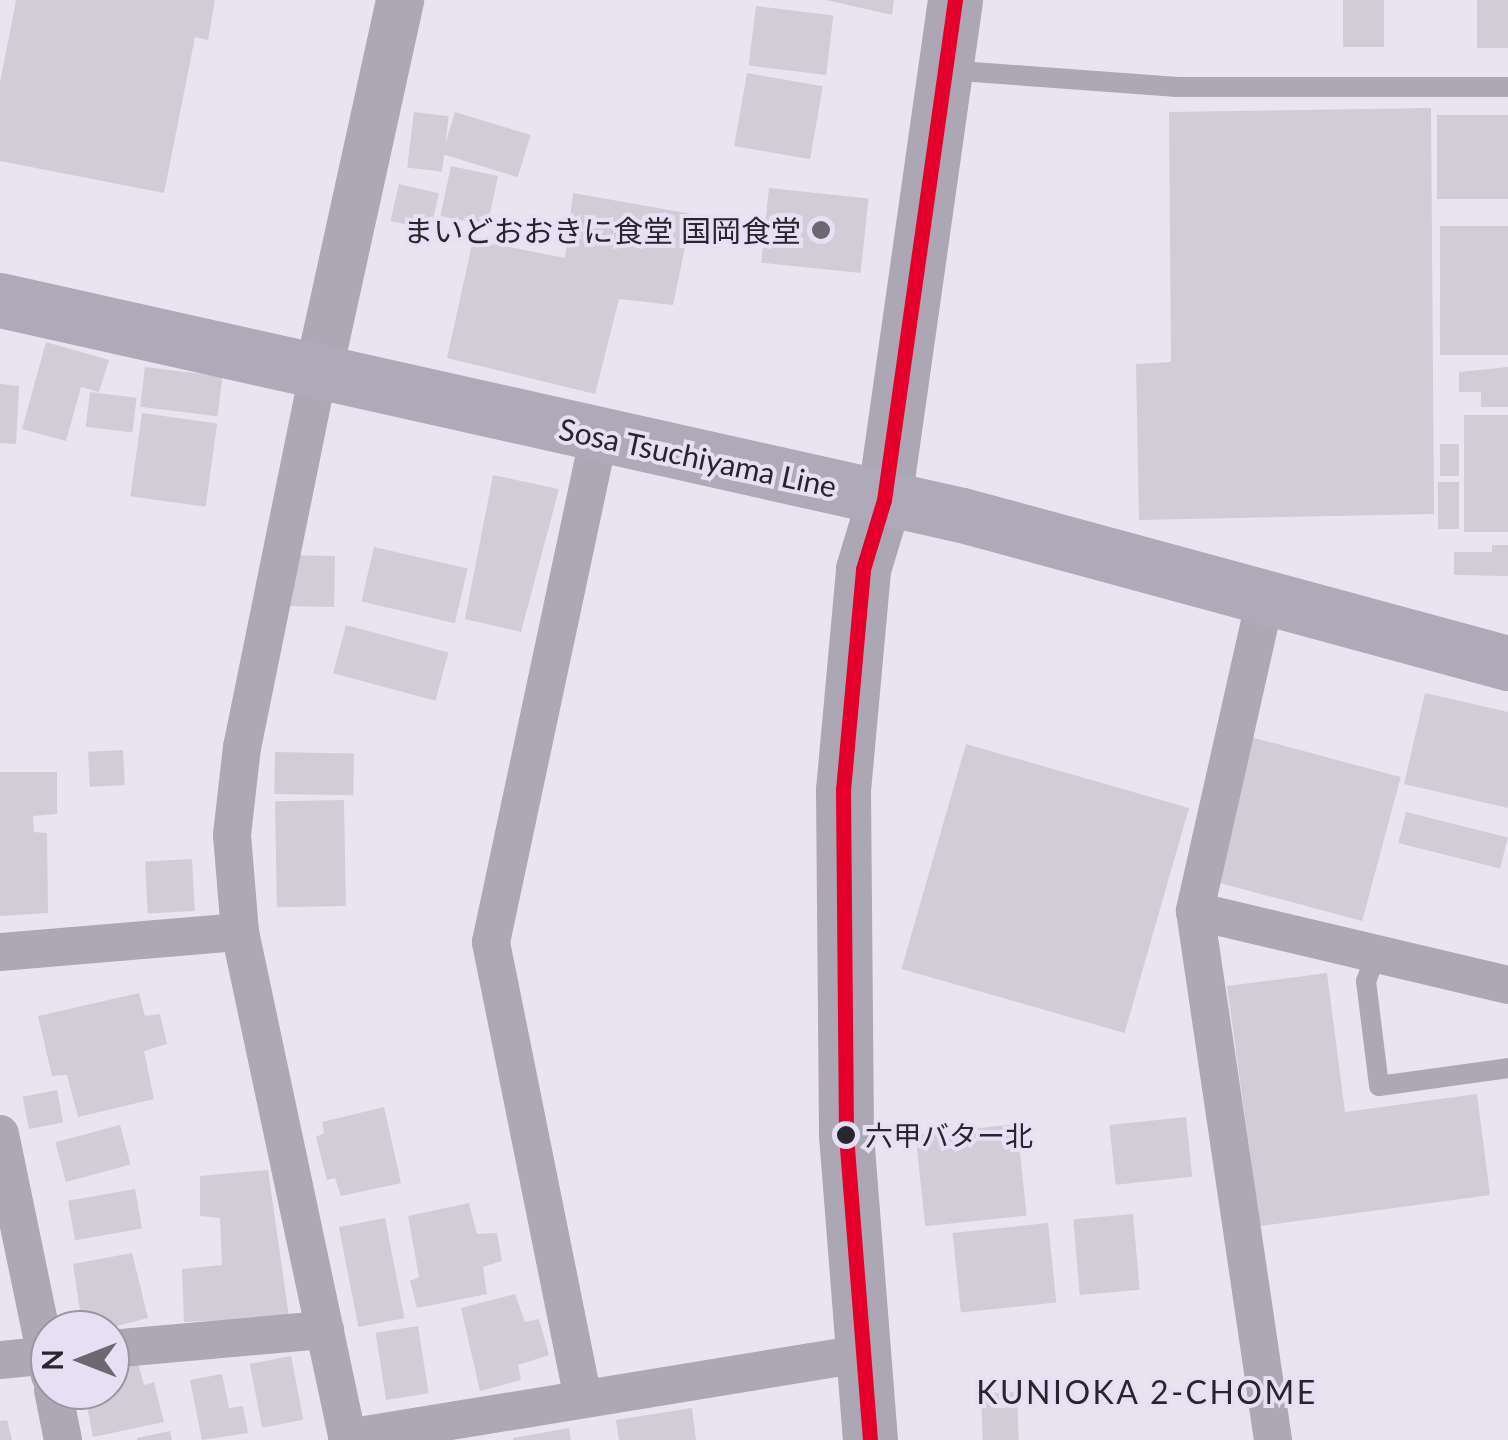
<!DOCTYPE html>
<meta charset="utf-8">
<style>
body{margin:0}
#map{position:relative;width:1508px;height:1440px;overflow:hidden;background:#e8e5f0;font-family:Lato,"Noto Sans JP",sans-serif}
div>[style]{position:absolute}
.building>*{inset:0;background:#d0cdd6;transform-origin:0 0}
.service>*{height:20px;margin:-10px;padding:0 10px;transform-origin:10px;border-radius:10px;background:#aca8b5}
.minor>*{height:38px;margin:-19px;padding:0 19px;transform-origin:19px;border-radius:19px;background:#aca8b5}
.tertiary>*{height:48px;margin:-24px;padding:0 24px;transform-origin:24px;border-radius:24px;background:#aca8b5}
.secondary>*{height:55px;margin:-27.5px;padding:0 27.5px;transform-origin:27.5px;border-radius:27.5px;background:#aca7b5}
.primary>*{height:55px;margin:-27.5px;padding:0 27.5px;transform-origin:27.5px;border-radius:27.5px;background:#afaab9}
.bus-1>*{height:15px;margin:-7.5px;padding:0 7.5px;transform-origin:7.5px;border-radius:7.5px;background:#e4002b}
.dots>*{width:28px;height:28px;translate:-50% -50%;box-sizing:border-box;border:5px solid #e7e0f5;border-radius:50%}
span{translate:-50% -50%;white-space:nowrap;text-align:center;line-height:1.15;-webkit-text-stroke:8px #e7e0f5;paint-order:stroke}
.bus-label{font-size:28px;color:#27252d}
.left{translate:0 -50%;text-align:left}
.poi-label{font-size:30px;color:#27252d}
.right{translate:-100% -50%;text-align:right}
.street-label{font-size:30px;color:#27252d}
.neighbourhood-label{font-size:32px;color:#27252d;letter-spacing:2.5px}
.north{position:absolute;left:30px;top:1310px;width:100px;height:100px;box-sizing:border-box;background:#e7e0f5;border:2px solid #9a95a5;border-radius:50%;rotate:270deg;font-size:28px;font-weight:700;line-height:40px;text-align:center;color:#27252d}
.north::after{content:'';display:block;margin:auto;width:35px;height:45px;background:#6b6871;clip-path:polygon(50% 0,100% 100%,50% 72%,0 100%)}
</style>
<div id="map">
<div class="building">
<div style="clip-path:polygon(16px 0,215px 0,208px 40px,195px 37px,164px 193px,0 161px,0 83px)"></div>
<div style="clip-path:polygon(826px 0,894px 0,892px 15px)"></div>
<div style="left:1343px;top:0;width:41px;height:47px"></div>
<div style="left:1477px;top:0;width:31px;height:48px"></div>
<div style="left:756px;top:6px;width:78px;height:60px;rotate:7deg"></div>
<div style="left:747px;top:73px;width:77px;height:74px;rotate:10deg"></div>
<div style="clip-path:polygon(1431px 108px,1434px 514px,1139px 520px,1136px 364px,1171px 362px,1169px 112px)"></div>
<div style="left:414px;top:112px;width:35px;height:56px;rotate:7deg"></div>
<div style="left:455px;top:112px;width:79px;height:44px;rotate:17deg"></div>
<div style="left:1508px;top:115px;width:84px;height:71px;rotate:90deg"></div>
<div style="left:451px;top:166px;width:48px;height:51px;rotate:12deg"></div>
<div style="left:399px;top:184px;width:41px;height:38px;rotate:13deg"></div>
<div style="left:769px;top:188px;width:100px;height:75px;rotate:6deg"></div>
<div style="clip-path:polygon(573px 193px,692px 214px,673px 305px,619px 299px,595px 394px,447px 358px,473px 240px,565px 258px)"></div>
<div style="left:1508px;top:226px;width:129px;height:68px;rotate:90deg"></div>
<div style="clip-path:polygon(46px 342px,109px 360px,99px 392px,81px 387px,66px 441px,22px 429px)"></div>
<div style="left:145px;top:367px;width:78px;height:40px;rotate:7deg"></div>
<div style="clip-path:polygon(1508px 367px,1508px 407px,1481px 407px,1481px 392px,1459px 392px,1459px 372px)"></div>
<div style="clip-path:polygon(0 384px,19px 386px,16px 444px,0 443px)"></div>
<div style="left:90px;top:392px;width:47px;height:35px;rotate:7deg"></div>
<div style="left:142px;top:413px;width:76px;height:84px;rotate:8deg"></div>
<div style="left:1464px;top:415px;width:44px;height:117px"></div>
<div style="left:1440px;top:444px;width:19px;height:32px"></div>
<div style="clip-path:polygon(493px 475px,559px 489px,521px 632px,465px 619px)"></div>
<div style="left:1438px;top:482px;width:21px;height:47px"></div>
<div style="clip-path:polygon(1492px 545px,1508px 545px,1508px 576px,1454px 575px,1454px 552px,1492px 552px)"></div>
<div style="left:374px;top:547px;width:96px;height:56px;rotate:13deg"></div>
<div style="left:282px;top:555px;width:53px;height:51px;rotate:1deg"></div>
<div style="left:346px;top:625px;width:106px;height:50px;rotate:15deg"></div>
<div style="clip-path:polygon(1425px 693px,1508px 712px,1508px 808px,1404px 784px)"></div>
<div style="left:1251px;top:737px;width:155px;height:149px;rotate:15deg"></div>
<div style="left:966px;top:744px;width:232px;height:234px;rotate:16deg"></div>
<div style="left:123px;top:750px;width:35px;height:35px;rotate:87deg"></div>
<div style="left:275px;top:752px;width:79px;height:42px;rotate:1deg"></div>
<div style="clip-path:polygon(0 772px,57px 772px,57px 814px,33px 816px,34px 832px,47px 833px,48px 913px,0 916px)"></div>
<div style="left:344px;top:800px;width:106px;height:69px;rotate:89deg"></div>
<div style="left:1406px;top:812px;width:105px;height:32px;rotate:14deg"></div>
<div style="left:192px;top:859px;width:52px;height:47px;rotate:87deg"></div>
<div style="clip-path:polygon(1327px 973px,1345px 1112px,1477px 1094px,1490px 1195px,1260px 1226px,1227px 986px)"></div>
<div style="clip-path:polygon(139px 993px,145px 1016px,160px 1014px,167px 1044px,144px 1051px,154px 1099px,78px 1117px,67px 1075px,52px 1076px,38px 1016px)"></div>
<div style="left:57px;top:1090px;width:33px;height:35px;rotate:79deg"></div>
<div style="clip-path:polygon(384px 1107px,401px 1183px,341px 1196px,335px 1178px,327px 1180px,316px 1137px,324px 1133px,322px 1122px)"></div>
<div style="left:1186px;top:1117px;width:60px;height:77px;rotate:84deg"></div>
<div style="left:1017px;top:1124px;width:92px;height:102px;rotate:84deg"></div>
<div style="left:120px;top:1125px;width:41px;height:67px;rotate:75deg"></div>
<div style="clip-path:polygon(268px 1170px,289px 1317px,184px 1322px,182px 1269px,222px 1265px,220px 1218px,200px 1216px,200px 1176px)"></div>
<div style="left:135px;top:1189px;width:40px;height:68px;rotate:80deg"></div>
<div style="clip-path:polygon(469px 1203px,477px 1234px,497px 1233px,502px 1261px,483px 1267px,487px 1294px,417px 1308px,410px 1281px,419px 1277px,408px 1216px)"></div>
<div style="left:1133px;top:1214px;width:76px;height:60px;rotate:85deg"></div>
<div style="left:385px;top:1218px;width:102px;height:47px;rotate:79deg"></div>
<div style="left:1048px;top:1223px;width:80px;height:96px;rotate:84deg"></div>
<div style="clip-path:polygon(132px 1253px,148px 1318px,102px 1330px,81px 1318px,73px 1264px)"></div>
<div style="clip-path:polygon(515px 1294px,525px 1322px,539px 1319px,549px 1355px,518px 1365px,521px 1380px,480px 1391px,461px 1308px)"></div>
<div style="left:418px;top:1326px;width:68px;height:43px;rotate:81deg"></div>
<div style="left:291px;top:1356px;width:65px;height:42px;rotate:79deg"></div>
<div style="clip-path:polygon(138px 1363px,144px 1385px,154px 1382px,164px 1422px,93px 1437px,84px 1390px,110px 1390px,110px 1367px)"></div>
<div style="clip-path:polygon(222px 1374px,229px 1408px,243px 1406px,248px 1433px,202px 1440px,190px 1380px)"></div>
<div style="left:1017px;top:1392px;width:48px;height:36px;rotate:88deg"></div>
<div style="clip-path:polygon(692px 1408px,696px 1440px,619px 1440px,616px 1420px)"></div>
<div style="clip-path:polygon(7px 1420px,12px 1440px,0 1440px,0 1421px)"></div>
<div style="clip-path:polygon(569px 1428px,571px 1440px,513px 1440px,513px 1438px)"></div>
<div style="clip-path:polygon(170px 1431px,172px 1440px,137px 1440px,137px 1438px)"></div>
</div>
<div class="service">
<div style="left:946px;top:70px;width:232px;rotate:4.2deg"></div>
<div style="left:1177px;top:87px;width:331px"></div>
<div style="left:1376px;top:954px;width:29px;rotate:110deg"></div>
<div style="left:1366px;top:981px;width:106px;rotate:82.9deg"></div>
<div style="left:1379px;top:1086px;width:130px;rotate:-7.9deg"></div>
</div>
<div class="minor">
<div style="left:318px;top:374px;width:381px;rotate:101.5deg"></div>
<div style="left:242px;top:747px;width:89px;rotate:96.5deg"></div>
<div style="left:232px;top:835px;width:97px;rotate:85.3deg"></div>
<div style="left:240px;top:932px;width:519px;rotate:78deg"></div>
<div style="left:1266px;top:595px;width:324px;rotate:102.7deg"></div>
<div style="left:1195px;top:911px;width:535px;rotate:81.61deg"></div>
<div style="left:1195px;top:911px;width:322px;rotate:13.3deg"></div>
<div style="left:0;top:952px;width:241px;rotate:-4.8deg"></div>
<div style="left:0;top:1134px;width:247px;rotate:78.3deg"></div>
<div style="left:110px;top:1349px;width:216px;rotate:-5.1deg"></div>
<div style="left:0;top:1360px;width:50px;rotate:-5.7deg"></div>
<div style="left:53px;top:1390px;width:51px;rotate:78.7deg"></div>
<div style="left:583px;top:1399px;width:466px;rotate:-101.4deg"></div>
<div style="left:491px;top:942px;width:518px;rotate:-77.97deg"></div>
<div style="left:347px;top:1438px;width:520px;rotate:-9.3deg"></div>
</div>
<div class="tertiary">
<div style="left:318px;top:374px;width:383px;rotate:-77.6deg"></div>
</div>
<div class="secondary">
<div style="left:870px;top:1440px;width:307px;rotate:-94.5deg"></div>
<div style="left:846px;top:1134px;width:344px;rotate:-90.5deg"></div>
<div style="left:843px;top:790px;width:222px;rotate:-84.8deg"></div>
<div style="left:863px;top:569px;width:72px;rotate:-73.1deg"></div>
<div style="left:884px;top:500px;width:505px;rotate:-81.92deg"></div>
</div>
<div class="primary">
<div style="left:0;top:300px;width:986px;rotate:12.6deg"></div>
<div style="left:962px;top:515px;width:566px;rotate:15.17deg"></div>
</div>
<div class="bus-1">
<div style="left:870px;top:1440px;width:307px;rotate:-94.5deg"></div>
<div style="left:846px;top:1134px;width:344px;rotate:-90.5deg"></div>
<div style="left:843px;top:790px;width:222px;rotate:-84.8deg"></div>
<div style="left:863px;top:569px;width:72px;rotate:-73.1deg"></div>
<div style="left:884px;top:500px;width:505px;rotate:-81.92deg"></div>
</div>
<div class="dots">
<div style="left:821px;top:230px;background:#6b6871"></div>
<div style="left:846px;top:1135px;background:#27252d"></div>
</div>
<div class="bus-label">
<span class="left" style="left:865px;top:1135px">六甲バター北</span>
</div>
<div class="poi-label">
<span class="right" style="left:801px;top:230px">まいどおおきに食堂 国岡食堂</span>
</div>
<div class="street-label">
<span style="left:698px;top:457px;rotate:12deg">Sosa Tsuchiyama Line</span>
</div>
<div class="neighbourhood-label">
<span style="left:1147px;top:1392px">KUNIOKA 2-CHOME</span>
</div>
<div class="north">N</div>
</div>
